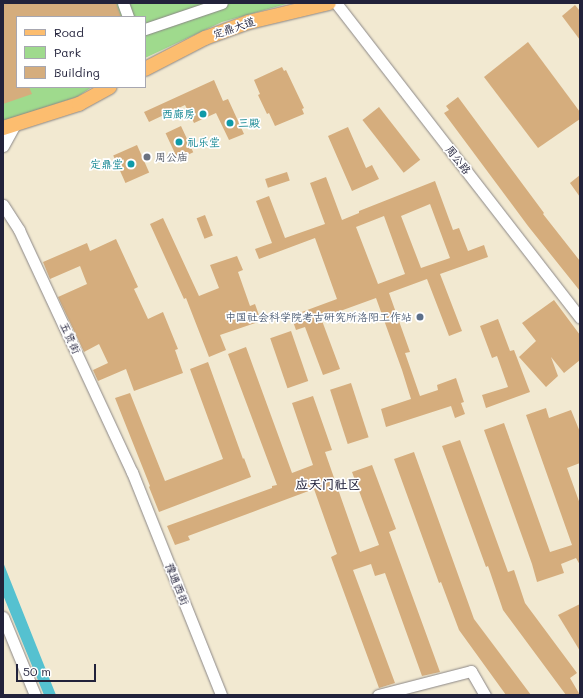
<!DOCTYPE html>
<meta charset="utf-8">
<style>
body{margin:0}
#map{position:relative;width:583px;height:698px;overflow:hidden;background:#f2e9d1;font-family:Mali,"LXGW WenKai TC",sans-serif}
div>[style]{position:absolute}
.green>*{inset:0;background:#9fda8d}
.water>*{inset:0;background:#55c1d0}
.building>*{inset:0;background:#d5ad7d;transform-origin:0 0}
.roads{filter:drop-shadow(0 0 1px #8a8686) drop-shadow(0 0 1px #8a8686)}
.minor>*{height:11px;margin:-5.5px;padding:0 5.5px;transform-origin:5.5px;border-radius:5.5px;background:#fff}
.major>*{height:14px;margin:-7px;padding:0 7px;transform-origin:7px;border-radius:7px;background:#fcbd6f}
.dots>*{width:11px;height:11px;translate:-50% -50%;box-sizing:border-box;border:2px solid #fff;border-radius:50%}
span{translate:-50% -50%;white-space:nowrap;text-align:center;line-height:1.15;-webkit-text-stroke:3.5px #fff;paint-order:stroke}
.street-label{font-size:11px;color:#22223b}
.culture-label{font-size:11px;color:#0d838f}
.right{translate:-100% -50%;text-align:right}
.left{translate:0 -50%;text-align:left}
.worship-label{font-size:11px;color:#5b616d}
.service-label{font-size:11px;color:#4e5e75}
.quarter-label{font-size:13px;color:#22223b;font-weight:700}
.frame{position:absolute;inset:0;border:4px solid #22223b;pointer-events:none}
.legend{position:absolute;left:16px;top:16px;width:130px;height:72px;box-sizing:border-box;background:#fff;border:1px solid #a7a7b1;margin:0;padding:5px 7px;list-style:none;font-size:12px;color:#22223b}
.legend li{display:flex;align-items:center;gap:8px;height:20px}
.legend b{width:20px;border:1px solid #a7a7b1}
.scale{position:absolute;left:16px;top:664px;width:80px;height:18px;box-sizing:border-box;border:2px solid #22223b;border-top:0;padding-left:5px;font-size:12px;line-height:14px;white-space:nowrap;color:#22223b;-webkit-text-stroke:3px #fff;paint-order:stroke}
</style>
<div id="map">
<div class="green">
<div style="clip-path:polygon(3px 3px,290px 3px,222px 22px,145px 58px,145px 17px,17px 17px,17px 87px,92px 87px,77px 97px,3px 121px)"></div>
</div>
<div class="water">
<div style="clip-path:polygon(3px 562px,34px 640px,56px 695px,44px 695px,3px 595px)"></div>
</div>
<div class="building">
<div style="clip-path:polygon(3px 3px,116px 3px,121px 17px,17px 17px,17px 87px,29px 87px,32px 94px,3px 104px)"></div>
<div style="clip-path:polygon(575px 5px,580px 11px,580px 40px,562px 16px)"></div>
<div style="clip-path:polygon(528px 42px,580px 112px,580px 119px,538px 148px,484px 77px)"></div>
<div style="clip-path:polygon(282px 67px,284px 71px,286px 70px,304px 108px,302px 109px,304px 114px,275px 126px,269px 113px,267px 114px,258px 95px,260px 94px,254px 80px)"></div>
<div style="clip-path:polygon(214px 80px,223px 101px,228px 99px,244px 134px,229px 140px,216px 113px,194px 123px,185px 105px,149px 122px,144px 112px)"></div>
<div style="clip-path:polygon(458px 97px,544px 213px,543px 214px,580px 261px,580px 291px,528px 226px,444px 113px,449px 110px,446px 106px)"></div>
<div style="left:379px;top:107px;width:67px;height:21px;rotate:52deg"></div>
<div style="left:181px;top:126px;width:29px;height:17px;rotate:65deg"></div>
<div style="clip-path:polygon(348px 127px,366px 168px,372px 165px,379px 179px,352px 191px,328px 136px)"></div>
<div style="left:137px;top:145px;width:30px;height:26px;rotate:66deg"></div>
<div style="left:287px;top:172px;width:9px;height:23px;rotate:72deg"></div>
<div style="clip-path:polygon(580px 175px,580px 197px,570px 183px)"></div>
<div style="clip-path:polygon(evenodd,326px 177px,342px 220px,359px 213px,359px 211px,435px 181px,453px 230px,459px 228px,468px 251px,484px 245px,488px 257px,440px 274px,462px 331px,449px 336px,427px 279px,389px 293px,410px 352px,405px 353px,420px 396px,438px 390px,437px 385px,456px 378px,464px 402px,461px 403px,465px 414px,455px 418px,451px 406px,386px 427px,381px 409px,411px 399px,402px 370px,376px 298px,321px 318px,340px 369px,323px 375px,305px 327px,296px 330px,291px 316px,337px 299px,315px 238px,259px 259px,255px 249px,272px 243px,256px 201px,269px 196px,285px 238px,325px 224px,310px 183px,326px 177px,430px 204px,450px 258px,421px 268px,401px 216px,430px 204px,326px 177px,384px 216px,405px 274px,378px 284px,356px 227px,384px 216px)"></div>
<div style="left:205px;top:215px;width:22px;height:9px;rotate:69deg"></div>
<div style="clip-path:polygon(163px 218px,199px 296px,219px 288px,210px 265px,237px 256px,243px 270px,238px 272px,250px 306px,255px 304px,261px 321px,220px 335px,226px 350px,209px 357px,186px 298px,184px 299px,150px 224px)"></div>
<div style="clip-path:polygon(116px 239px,138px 287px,134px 289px,148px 319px,163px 312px,178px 349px,175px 350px,183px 373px,134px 391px,126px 369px,98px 381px,93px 370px,108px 363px,99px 344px,84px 352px,58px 297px,87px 284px,80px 266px,50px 279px,43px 262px,87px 243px,90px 251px)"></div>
<div style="clip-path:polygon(554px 300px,580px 335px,580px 360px,564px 373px,551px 357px,558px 376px,546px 387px,519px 357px,536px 341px,522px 323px)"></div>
<div style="clip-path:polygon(498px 319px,510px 351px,514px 350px,530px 392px,486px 408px,482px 395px,508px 387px,497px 356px,492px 358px,480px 326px)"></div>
<div style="left:291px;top:331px;width:53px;height:22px;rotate:71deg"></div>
<div style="clip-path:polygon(246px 347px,292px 473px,313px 465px,292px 403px,313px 396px,332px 450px,325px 452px,360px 552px,379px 545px,352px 472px,372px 465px,396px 529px,389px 532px,440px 672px,422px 676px,385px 573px,375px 576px,371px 564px,353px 570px,395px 683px,379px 688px,331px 557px,337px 554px,314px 489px,188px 536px,190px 540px,175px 545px,167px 526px,272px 488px,272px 486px,277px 485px,228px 354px)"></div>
<div style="clip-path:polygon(208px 362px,243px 459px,244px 458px,251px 477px,159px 512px,149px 487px,150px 486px,115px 398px,130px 393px,165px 481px,223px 459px,190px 369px)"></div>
<div style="left:351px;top:383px;width:57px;height:22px;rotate:72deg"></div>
<div style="clip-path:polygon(546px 408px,549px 418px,571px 410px,580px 432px,580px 463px,567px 468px,580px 504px,580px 565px,576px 558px,561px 564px,564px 573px,537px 582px,532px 564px,484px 430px,504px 423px,550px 552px,572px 545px,526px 415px)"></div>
<div style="clip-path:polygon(460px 440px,508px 572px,514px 570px,525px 603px,577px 673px,570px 678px,580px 695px,566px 695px,503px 610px,488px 566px,486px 567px,442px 446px)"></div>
<div style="clip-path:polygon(414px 452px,474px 619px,531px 695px,506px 695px,459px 630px,441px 582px,439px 583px,394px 459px)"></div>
<div style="clip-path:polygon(580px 604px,580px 651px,558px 615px)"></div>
</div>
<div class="roads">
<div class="minor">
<div style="left:123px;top:3px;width:15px;rotate:70deg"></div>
<div style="left:336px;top:3px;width:398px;rotate:52.2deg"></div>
<div style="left:145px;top:29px;width:81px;rotate:-18.7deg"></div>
<div style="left:3px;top:146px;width:25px;rotate:-61deg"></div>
<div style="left:3px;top:205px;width:30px;rotate:57deg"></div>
<div style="left:19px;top:230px;width:267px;rotate:65deg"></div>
<div style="left:132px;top:472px;width:240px;rotate:68.2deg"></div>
<div style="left:3px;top:617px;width:84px;rotate:67.7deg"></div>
<div style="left:378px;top:695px;width:96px;rotate:-14.5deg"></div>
<div style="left:471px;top:671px;width:28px;rotate:60deg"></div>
</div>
<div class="major">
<div style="left:145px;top:69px;width:68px;rotate:-27.3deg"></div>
<div style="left:205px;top:38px;width:47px;rotate:-20deg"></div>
<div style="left:249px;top:22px;width:82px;rotate:-13.4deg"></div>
<div style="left:3px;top:128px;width:80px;rotate:-17.5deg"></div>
<div style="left:79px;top:104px;width:35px;rotate:-29deg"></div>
</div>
</div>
<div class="dots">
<div style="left:203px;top:114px;background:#0f9aa8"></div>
<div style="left:230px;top:123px;background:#0f9aa8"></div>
<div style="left:179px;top:142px;background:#0f9aa8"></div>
<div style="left:147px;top:157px;background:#6b7280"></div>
<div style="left:131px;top:164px;background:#0f9aa8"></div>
<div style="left:420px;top:317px;background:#5c6f8a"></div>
</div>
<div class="street-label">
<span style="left:234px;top:28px;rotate:-19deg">定鼎大道</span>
<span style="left:458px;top:160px;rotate:52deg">周公路</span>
<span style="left:70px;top:338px;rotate:65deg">五贤街</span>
<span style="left:177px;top:584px;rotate:68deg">豫通西街</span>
</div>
<div class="culture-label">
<span class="right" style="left:195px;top:114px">西廊房</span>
<span class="left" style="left:238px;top:123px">三殿</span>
<span class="left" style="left:187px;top:142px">礼乐堂</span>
<span class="right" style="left:123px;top:164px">定鼎堂</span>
</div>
<div class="worship-label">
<span class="left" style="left:155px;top:157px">周公庙</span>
</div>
<div class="service-label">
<span class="right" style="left:412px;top:317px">中国社会科学院考古研究所洛阳工作站</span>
</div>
<div class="quarter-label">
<span style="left:328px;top:484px">应天门社区</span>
</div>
<div class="frame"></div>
<ul class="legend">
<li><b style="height:5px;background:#fcbd6f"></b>Road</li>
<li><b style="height:11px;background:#9fda8d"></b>Park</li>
<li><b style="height:11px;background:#d5ad7d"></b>Building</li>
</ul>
<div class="scale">50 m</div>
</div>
